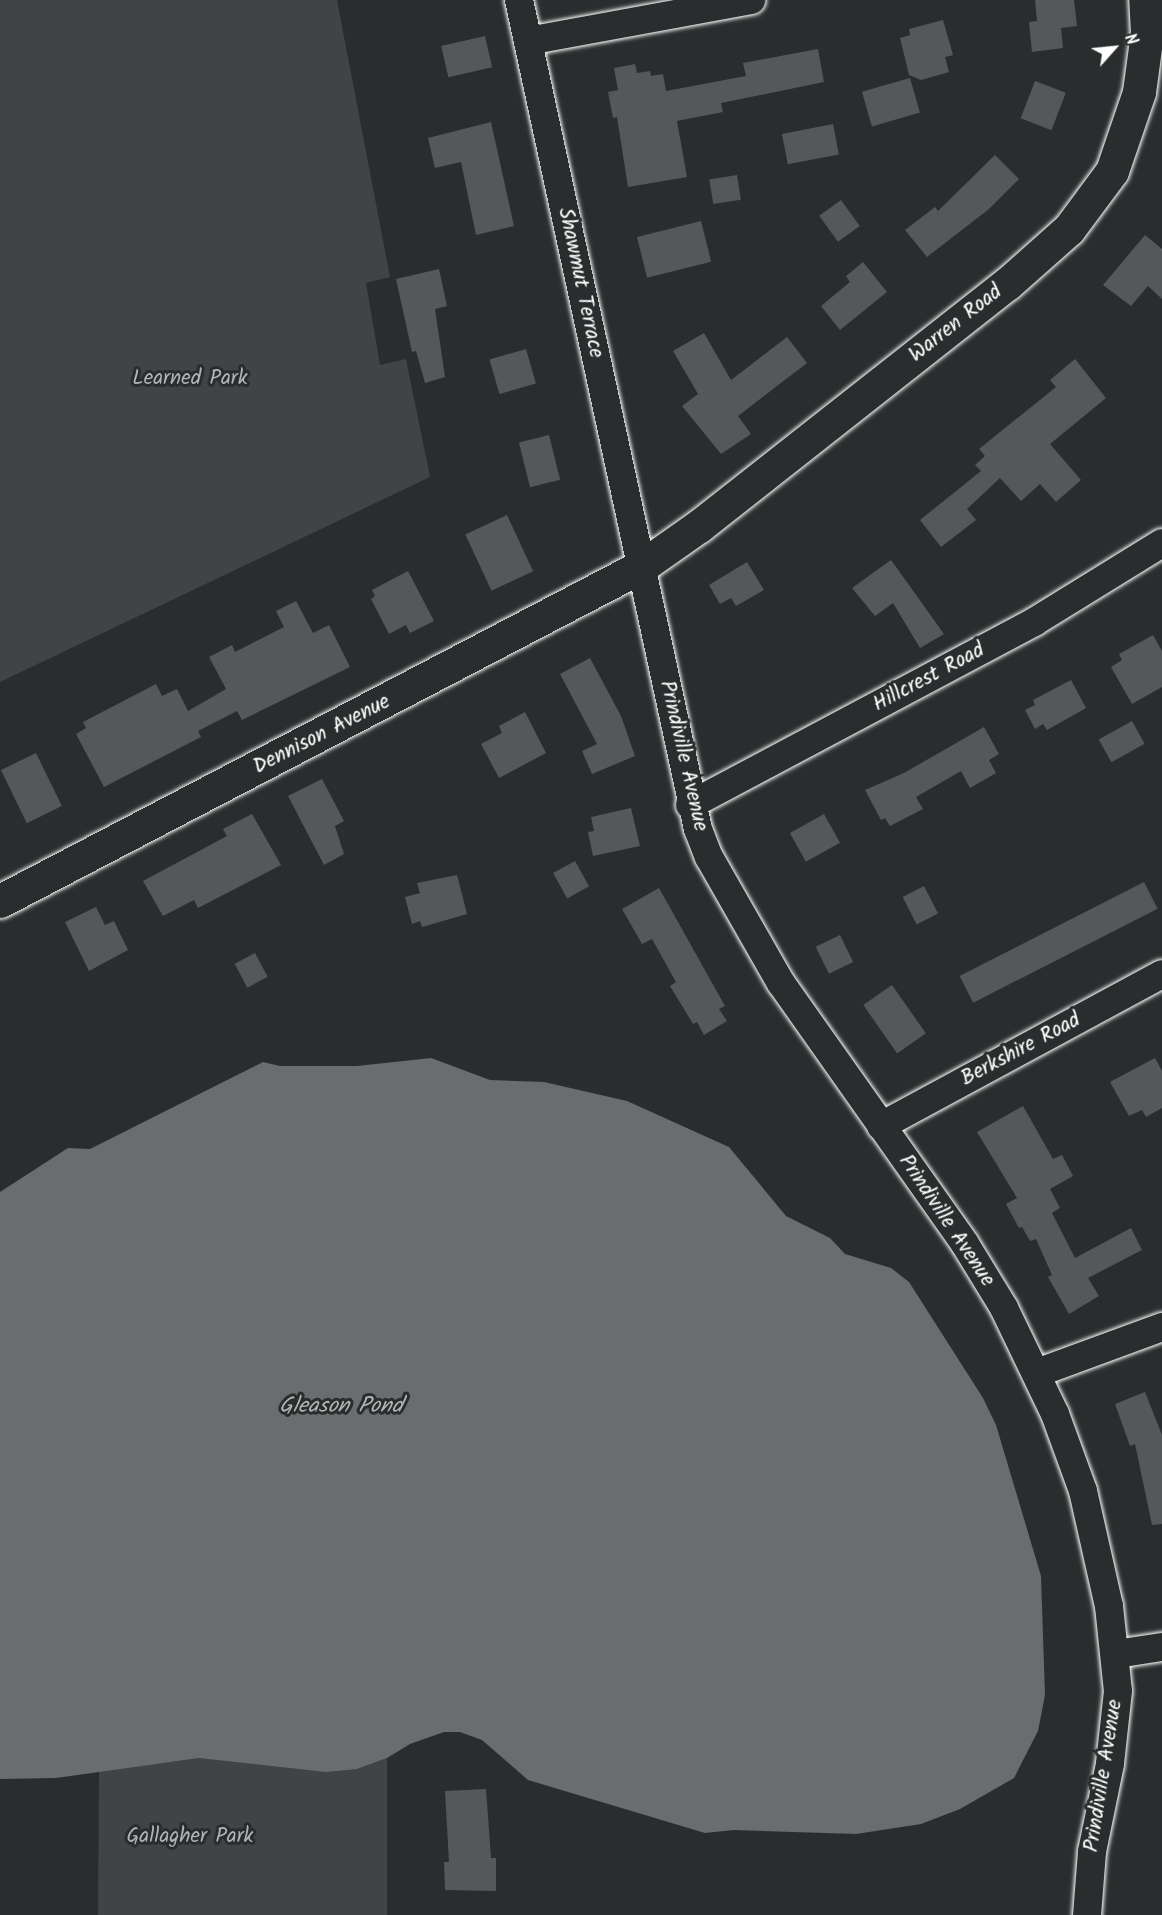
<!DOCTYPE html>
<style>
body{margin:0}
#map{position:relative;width:1162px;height:1915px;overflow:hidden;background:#2a2d2e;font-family:Kalam,sans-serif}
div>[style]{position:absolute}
.green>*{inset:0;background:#414445}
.water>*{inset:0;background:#6a6c6d}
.building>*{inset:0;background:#555758;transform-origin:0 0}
.roads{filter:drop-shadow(0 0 2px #fff) drop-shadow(0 0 2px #fff)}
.minor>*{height:28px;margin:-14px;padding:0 14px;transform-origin:14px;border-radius:14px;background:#2a2d2e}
.tertiary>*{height:33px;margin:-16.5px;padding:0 16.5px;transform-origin:16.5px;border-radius:16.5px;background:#2a2d2e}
span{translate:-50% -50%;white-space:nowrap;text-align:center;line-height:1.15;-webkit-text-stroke:6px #2a2d2e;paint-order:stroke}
.street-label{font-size:21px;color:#fff}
.park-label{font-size:21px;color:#b3b4b5}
.water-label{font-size:22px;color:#b4b6b6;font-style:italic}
.north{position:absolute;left:1084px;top:18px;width:60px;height:60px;-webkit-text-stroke:4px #2a2d2e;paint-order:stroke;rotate:63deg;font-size:16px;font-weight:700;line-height:24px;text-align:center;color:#fff}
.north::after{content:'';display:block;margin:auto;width:21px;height:27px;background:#fff;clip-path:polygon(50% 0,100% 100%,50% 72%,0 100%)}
</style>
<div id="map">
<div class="green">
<div style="clip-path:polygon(0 0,337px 0,390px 277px,366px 283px,380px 365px,406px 359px,430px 477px,0 682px)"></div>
<div style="clip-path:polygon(199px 1758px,357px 1769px,387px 1758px,387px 1915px,98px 1915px,99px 1771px)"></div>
</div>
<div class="water">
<div style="clip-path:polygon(431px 1058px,490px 1080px,544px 1082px,627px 1101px,729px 1147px,786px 1216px,830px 1238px,845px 1254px,891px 1268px,909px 1282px,983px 1398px,996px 1425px,1041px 1576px,1045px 1695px,1038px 1731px,1014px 1778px,960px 1809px,921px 1824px,856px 1834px,734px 1830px,705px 1833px,528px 1780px,482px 1740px,460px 1732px,444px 1732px,410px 1744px,387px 1758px,357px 1769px,326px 1772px,199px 1758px,56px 1778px,0 1779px,0 1192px,68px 1148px,90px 1149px,263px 1062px,280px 1066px,357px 1066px)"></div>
</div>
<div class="building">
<div style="clip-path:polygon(1035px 0,1074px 0,1077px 26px,1061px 28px,1063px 48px,1032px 52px,1029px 22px,1037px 21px)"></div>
<div style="clip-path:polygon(943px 20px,953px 55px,945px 57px,949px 72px,921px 80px,909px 75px,900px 38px,910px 35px,909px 29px)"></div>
<div style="left:485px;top:36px;width:32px;height:45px;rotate:77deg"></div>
<div style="clip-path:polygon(818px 49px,824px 82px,721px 103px,723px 112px,677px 121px,687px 177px,628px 187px,617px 117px,613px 118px,608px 92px,618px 90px,614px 68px,635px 64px,637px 73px,650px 71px,651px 76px,663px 74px,666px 91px,746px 76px,743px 63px)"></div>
<div style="left:910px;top:78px;width:36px;height:50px;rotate:74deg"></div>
<div style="left:1035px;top:81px;width:33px;height:40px;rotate:21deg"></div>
<div style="clip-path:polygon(491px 122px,514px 226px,476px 235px,461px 162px,435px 168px,428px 138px)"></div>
<div style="left:833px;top:124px;width:31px;height:52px;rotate:79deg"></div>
<div style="clip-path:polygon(995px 155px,1019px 179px,989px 209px,927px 257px,905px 230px,935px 207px,938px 211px)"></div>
<div style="left:737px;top:175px;width:25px;height:28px;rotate:81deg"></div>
<div style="left:841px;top:200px;width:32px;height:27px;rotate:54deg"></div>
<div style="left:701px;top:221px;width:42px;height:66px;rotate:76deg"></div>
<div style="clip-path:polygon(1145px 235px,1162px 249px,1162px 299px,1148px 286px,1131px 306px,1103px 285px)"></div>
<div style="clip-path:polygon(863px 262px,887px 292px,840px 330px,821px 306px,850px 282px,846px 276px)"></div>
<div style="clip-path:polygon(439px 269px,447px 306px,435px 309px,445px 377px,425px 383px,416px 351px,412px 352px,396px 279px)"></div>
<div style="clip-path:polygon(704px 333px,731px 380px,787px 337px,807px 363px,738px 416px,751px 434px,721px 454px,682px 406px,698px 394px,673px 351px)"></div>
<div style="left:526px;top:349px;width:36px;height:38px;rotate:74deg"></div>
<div style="clip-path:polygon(1075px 359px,1106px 398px,1050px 444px,1081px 480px,1056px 502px,1040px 484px,1021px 501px,1000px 478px,967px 509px,976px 520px,941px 547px,920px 520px,981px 471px,975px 465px,985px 456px,979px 449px,1056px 387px,1050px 380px)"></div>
<div style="left:549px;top:435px;width:46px;height:31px;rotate:76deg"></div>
<div style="left:507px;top:515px;width:62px;height:46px;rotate:65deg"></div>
<div style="clip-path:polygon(891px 560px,944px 634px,920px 648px,893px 603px,875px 616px,852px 588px)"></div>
<div style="clip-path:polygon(747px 562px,764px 590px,736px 606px,731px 598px,720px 604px,709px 585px)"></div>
<div style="clip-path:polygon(408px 571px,434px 621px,410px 633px,406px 625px,389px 634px,371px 599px,375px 596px,372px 590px)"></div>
<div style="clip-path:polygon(296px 601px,313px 633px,329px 625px,350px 667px,242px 720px,237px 711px,198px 731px,201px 737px,104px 787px,76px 734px,86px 728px,83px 722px,156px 684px,162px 696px,177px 689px,188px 711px,226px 689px,209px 657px,232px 645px,235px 652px,284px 627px,276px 611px)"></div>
<div style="clip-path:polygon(1153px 635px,1162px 651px,1162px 687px,1132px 704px,1111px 667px,1122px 660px,1119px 654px)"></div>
<div style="clip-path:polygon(590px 658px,621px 716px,635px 756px,592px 774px,582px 751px,597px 744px,560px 674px)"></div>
<div style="clip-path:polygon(1071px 680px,1086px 708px,1047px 730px,1043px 724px,1035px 729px,1025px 710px,1035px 705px,1033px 700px)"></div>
<div style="clip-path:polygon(525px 712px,546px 753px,499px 778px,481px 744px,502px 733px,499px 726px)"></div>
<div style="left:1132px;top:721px;width:26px;height:38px;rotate:61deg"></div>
<div style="clip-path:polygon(984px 727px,999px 754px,989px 760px,996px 773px,970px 788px,961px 771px,916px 797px,923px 809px,890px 826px,885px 818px,881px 820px,865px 790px,904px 773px)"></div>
<div style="left:36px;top:753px;width:59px;height:39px;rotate:64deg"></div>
<div style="clip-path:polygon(322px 779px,344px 821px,335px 826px,344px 854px,324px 865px,288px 796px)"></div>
<div style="clip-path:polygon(631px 808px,640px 846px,593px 856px,588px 832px,594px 831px,591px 817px)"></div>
<div style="clip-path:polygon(252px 814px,281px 865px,198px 908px,194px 900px,163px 916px,143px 881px,227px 836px,223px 829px)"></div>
<div style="left:824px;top:814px;width:33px;height:39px;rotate:61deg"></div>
<div style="left:575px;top:861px;width:29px;height:25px;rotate:61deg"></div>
<div style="clip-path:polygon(457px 875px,467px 914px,422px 927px,420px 921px,412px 924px,405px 897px,420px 893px,417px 883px)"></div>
<div style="left:1144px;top:882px;width:30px;height:207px;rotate:63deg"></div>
<div style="left:924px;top:886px;width:31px;height:24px;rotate:63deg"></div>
<div style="clip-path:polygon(659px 888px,725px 1006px,719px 1009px,727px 1021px,704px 1035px,697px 1022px,693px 1024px,670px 986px,676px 982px,652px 939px,642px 944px,622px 909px)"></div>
<div style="clip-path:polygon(96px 907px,105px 925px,114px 921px,128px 950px,89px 971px,65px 922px)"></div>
<div style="left:840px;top:935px;width:30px;height:27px;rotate:64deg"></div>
<div style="left:255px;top:953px;width:27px;height:23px;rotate:62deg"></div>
<div style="left:892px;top:985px;width:59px;height:35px;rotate:55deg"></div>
<div style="clip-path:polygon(1155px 1058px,1162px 1071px,1162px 1108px,1146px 1117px,1142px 1110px,1129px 1116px,1110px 1082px)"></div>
<div style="clip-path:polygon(1023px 1106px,1053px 1159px,1062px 1155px,1073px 1176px,1050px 1189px,1060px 1208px,1052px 1213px,1075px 1258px,1131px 1228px,1142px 1250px,1088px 1278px,1099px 1296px,1069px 1314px,1048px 1277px,1052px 1275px,1036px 1239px,1030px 1241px,1022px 1227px,1019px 1228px,1006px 1204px,1017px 1198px,977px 1132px)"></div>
<div style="clip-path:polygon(1145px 1392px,1162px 1435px,1162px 1524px,1152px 1525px,1135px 1444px,1130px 1446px,1115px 1404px)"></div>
<div style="clip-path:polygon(486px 1789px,491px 1858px,496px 1858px,496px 1891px,445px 1890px,444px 1862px,449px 1862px,445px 1791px)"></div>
</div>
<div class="roads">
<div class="minor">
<div style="left:519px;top:0;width:848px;rotate:77.82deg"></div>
<div style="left:698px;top:829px;width:30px;rotate:69deg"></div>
<div style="left:709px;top:857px;width:145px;rotate:60.3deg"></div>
<div style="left:781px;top:983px;width:319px;rotate:54.8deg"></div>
<div style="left:965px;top:1244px;width:75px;rotate:58.6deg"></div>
<div style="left:1004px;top:1308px;width:118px;rotate:64.3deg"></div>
<div style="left:1055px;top:1414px;width:82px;rotate:70deg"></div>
<div style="left:1083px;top:1491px;width:118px;rotate:77.3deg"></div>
<div style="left:1109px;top:1606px;width:85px;rotate:84deg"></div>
<div style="left:1118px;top:1691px;width:73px;rotate:96.3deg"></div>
<div style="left:1110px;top:1764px;width:90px;rotate:101.6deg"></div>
<div style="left:1092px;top:1852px;width:63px;rotate:94.5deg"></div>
<div style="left:528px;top:41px;width:227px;rotate:-10.4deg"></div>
<div style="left:690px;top:805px;width:390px;rotate:-28deg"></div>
<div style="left:1034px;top:622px;width:150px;rotate:-31.7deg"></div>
<div style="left:881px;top:1126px;width:319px;rotate:-28.4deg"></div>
<div style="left:1037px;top:1373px;width:133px;rotate:-20.2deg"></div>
<div style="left:1116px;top:1654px;width:47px;rotate:-8.7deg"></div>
</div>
<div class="tertiary">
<div style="left:0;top:901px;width:724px;rotate:-27.56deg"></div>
<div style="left:642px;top:566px;width:70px;rotate:-35.1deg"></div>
<div style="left:699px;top:526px;width:392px;rotate:-38.2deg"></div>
<div style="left:1007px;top:284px;width:83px;rotate:-41.6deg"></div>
<div style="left:1069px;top:229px;width:72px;rotate:-53.4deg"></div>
<div style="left:1112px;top:171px;width:83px;rotate:-71.1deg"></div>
<div style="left:1139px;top:92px;width:60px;rotate:-82.3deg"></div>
<div style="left:1147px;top:33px;width:33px;rotate:-93deg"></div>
</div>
</div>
<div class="street-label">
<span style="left:580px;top:283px;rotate:78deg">Shawmut Terrace</span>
<span style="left:956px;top:324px;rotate:-38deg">Warren Road</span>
<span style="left:929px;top:678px;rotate:-28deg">Hillcrest Road</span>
<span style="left:322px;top:735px;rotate:-27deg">Dennison Avenue</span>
<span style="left:683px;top:756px;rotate:77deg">Prindiville Avenue</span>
<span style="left:1021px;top:1050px;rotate:-28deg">Berkshire Road</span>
<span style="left:946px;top:1221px;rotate:56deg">Prindiville Avenue</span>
<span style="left:1104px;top:1776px;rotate:-81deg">Prindiville Avenue</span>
</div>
<div class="park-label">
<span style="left:190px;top:379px">Learned Park</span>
<span style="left:190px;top:1837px">Gallagher Park</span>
</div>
<div class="water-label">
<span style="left:341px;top:1407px">Gleason Pond</span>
</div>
<div class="north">N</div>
</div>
